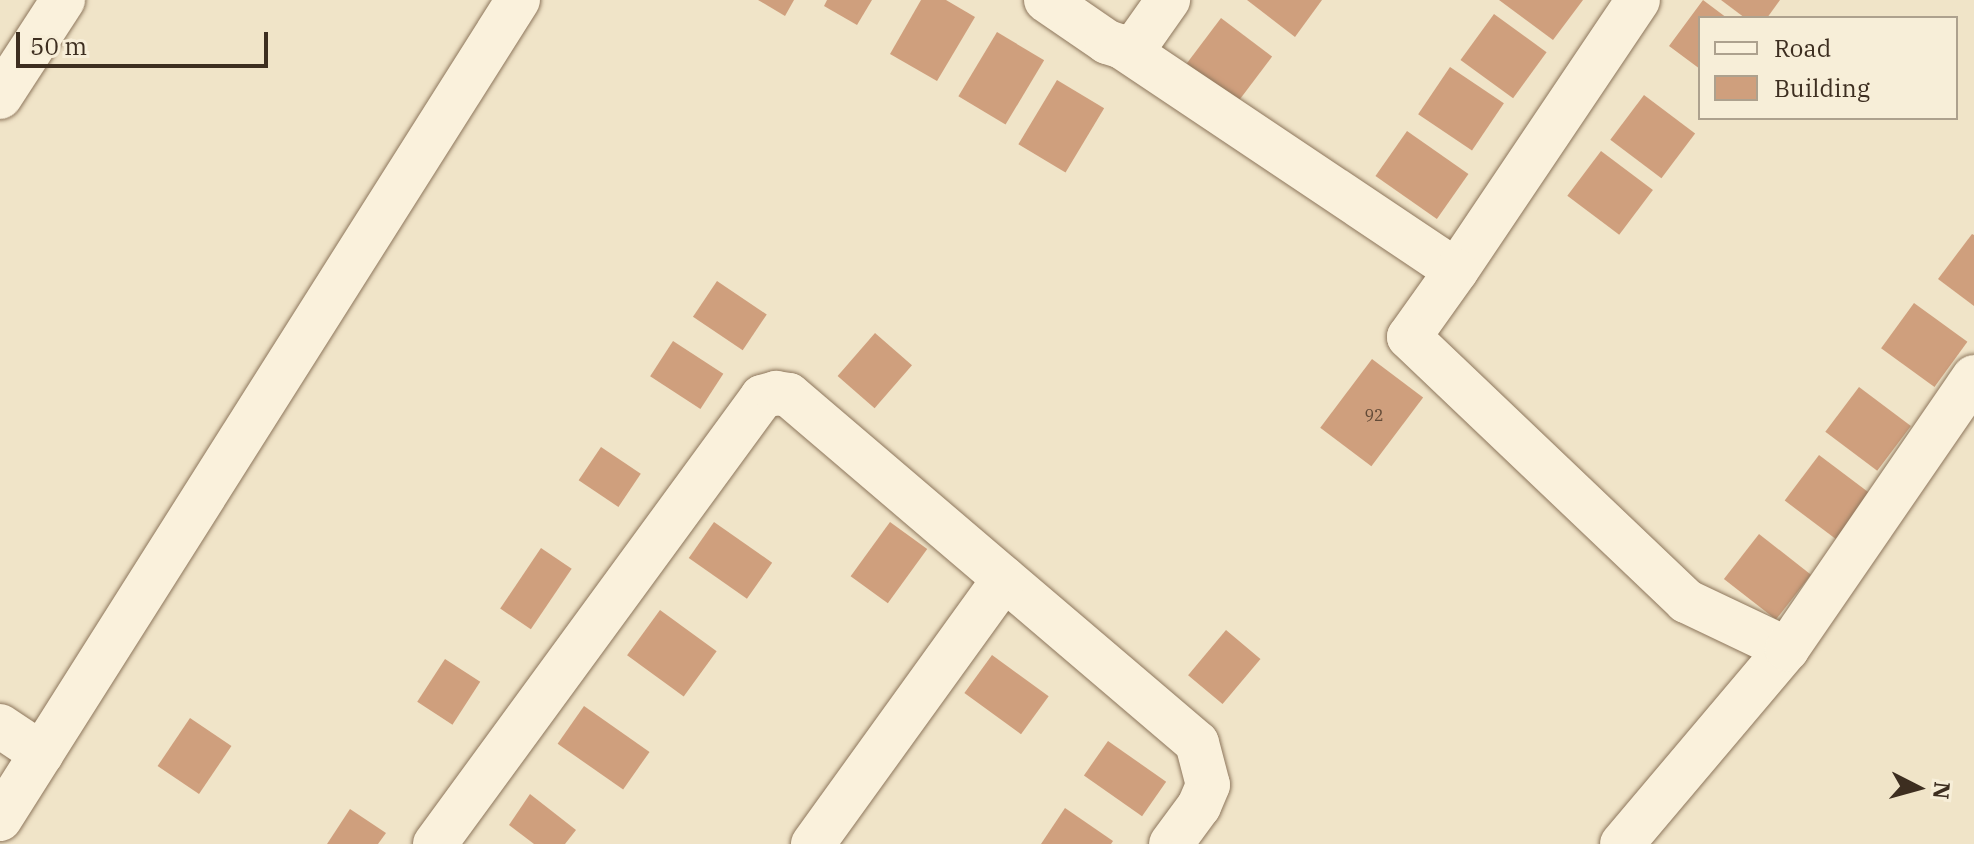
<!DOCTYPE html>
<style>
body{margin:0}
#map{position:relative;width:1974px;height:844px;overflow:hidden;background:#f0e4c8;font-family:"IBM Plex Serif",serif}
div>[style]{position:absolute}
.building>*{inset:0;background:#cf9f7d;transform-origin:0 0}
.roads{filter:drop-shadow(0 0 2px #8d765c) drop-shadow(0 0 2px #8d765c)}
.minor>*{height:44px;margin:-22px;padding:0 22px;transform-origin:22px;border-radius:22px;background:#faf1dc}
span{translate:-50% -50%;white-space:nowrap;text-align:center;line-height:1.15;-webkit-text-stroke:6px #f7eed8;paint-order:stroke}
.number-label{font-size:16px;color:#624a37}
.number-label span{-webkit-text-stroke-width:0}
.legend{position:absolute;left:1698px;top:16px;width:260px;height:104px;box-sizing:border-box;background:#f7eed8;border:2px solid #ada18e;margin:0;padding:10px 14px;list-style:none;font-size:24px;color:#3d2e20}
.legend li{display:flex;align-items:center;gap:16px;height:40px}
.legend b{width:40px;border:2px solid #ada18e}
.north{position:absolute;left:1878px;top:748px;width:80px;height:80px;-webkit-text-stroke:6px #f7eed8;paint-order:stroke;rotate:96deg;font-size:22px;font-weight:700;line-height:32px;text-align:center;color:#3d2e20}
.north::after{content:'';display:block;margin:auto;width:28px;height:36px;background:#3d2e20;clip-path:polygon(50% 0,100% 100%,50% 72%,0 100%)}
.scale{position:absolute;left:16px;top:32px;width:252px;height:36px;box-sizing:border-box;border:4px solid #3d2e20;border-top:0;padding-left:10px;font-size:24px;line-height:28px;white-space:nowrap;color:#3d2e20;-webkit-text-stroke:6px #f7eed8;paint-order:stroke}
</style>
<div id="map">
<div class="building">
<div style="clip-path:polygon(758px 0,794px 0,785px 16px)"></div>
<div style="clip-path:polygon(827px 0,872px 0,857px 25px,824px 6px)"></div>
<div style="clip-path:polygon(921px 0,946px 0,975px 17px,937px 81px,890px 54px)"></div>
<div style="clip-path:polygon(1247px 0,1322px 0,1295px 37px)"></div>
<div style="clip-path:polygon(1499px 0,1583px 0,1553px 40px)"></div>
<div style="clip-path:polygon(1703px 0,1727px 18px,1700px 18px,1700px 69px,1669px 46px)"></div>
<div style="clip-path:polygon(1721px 0,1780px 0,1767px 18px,1745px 18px)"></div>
<div style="left:1494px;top:14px;width:65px;height:57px;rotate:36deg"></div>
<div style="left:1221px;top:18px;width:64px;height:57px;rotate:37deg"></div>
<div style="left:997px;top:32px;width:55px;height:75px;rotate:31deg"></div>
<div style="left:1450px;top:67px;width:65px;height:57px;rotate:34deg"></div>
<div style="left:1057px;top:80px;width:55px;height:75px;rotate:31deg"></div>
<div style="left:1644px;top:95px;width:64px;height:56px;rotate:37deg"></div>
<div style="left:1407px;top:131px;width:75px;height:55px;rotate:35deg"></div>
<div style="left:1601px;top:151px;width:65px;height:56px;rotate:37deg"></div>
<div style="clip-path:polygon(1972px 234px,1974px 235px,1974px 306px,1938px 279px)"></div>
<div style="left:717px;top:281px;width:60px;height:43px;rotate:34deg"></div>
<div style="left:1914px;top:303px;width:66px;height:56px;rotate:36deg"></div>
<div style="left:875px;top:333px;width:49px;height:57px;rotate:41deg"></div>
<div style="left:673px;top:341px;width:60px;height:42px;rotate:33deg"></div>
<div style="left:1372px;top:359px;width:64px;height:86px;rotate:37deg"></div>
<div style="left:1859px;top:387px;width:65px;height:56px;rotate:37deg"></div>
<div style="left:601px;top:447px;width:48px;height:40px;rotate:34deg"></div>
<div style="left:1819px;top:455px;width:64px;height:57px;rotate:37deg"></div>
<div style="left:714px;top:522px;width:71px;height:44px;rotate:35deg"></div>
<div style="left:890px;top:522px;width:46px;height:67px;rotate:36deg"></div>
<div style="left:1759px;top:534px;width:66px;height:57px;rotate:38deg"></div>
<div style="left:541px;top:548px;width:37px;height:73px;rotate:34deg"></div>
<div style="left:660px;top:610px;width:70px;height:56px;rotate:36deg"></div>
<div style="left:1226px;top:630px;width:45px;height:59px;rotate:40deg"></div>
<div style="left:992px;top:655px;width:70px;height:47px;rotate:36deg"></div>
<div style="left:445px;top:659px;width:42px;height:51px;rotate:33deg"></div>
<div style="left:584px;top:706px;width:80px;height:46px;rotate:35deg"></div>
<div style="left:190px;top:718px;width:50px;height:58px;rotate:34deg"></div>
<div style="left:1108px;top:741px;width:71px;height:42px;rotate:35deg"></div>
<div style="clip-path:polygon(530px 794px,576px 830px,565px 844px,534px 844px,509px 825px)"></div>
<div style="clip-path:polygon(1065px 808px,1113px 841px,1111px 844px,1041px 844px)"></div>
<div style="clip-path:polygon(350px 809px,386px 833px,378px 844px,327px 844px)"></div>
</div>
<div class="roads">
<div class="minor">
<div style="left:1046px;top:0;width:74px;rotate:34.5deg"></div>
<div style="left:1107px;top:42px;width:16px;rotate:18deg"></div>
<div style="left:1122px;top:47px;width:15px;rotate:-11deg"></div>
<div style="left:1137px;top:44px;width:54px;rotate:-54.8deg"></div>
<div style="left:1122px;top:47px;width:402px;rotate:33.8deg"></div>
<div style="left:1456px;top:271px;width:326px;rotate:-56.1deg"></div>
<div style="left:0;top:97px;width:116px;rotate:-57deg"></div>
<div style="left:1456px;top:271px;width:81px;rotate:125.5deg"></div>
<div style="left:1409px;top:337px;width:383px;rotate:43.6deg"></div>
<div style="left:1686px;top:601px;width:112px;rotate:25.4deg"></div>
<div style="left:0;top:726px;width:50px;rotate:33.7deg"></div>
<div style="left:0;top:819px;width:969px;rotate:-57.69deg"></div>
<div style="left:435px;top:844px;width:554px;rotate:-53.81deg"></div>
<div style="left:762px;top:397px;width:15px;rotate:-16deg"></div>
<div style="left:776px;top:393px;width:13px;rotate:9deg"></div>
<div style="left:789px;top:395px;width:536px;rotate:40.46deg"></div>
<div style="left:1197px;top:743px;width:43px;rotate:75.3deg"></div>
<div style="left:1208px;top:785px;width:23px;rotate:113deg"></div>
<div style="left:1199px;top:806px;width:47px;rotate:126.4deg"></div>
<div style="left:813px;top:844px;width:327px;rotate:-54.2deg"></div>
<div style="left:1622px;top:844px;width:255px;rotate:-49.8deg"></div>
<div style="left:1787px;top:649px;width:330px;rotate:-55.5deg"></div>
</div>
</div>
<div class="number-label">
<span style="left:1374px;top:415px">92</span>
</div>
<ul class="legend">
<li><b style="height:10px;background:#faf1dc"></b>Road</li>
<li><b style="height:22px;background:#cf9f7d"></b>Building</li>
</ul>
<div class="north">N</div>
<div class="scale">50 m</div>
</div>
